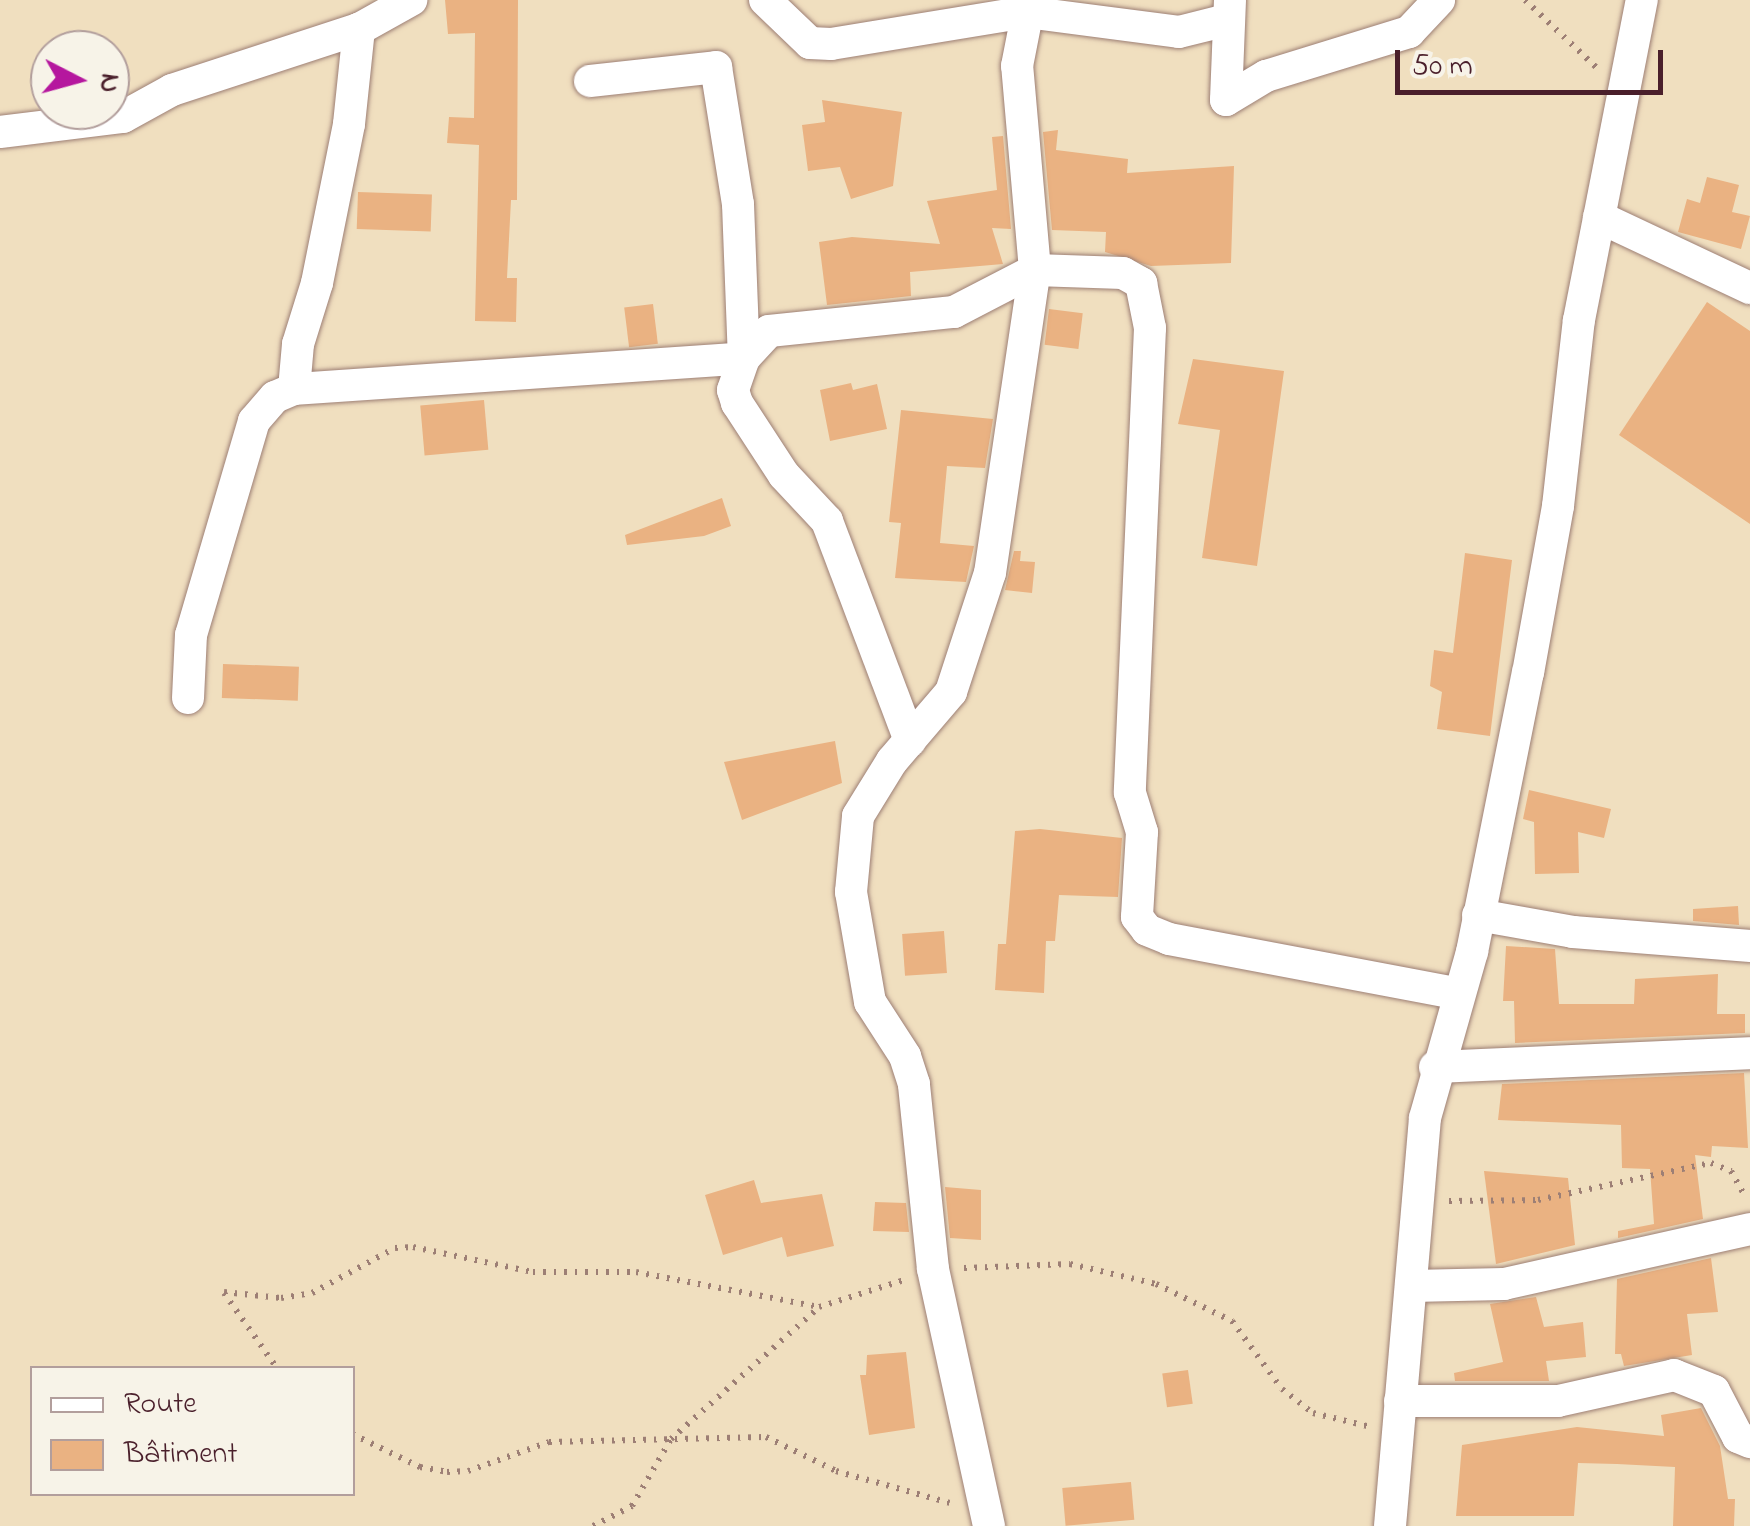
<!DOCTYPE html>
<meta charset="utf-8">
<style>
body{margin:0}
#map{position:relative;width:1750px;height:1526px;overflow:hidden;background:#f0dfbf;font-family:"Indie Flower",sans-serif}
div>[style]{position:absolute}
.building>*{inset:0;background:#eab282;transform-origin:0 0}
.path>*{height:6px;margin-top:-3px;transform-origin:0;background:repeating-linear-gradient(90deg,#9d7f75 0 2.5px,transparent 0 10.5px)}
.roads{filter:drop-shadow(0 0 2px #9d7f75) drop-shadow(0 0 2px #9d7f75)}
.street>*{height:32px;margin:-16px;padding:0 16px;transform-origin:16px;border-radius:16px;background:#fff}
span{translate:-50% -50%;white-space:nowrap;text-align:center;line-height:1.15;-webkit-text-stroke:8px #f7f3e8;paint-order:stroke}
.legend{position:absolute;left:30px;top:1366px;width:325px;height:130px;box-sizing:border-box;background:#f7f3e8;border:2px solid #b29e9c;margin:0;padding:12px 18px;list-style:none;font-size:30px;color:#4a1f2b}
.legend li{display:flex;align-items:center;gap:20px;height:50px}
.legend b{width:50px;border:2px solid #b29e9c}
.north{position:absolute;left:30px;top:30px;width:100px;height:100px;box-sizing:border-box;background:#f7f3e8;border:2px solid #b29e9c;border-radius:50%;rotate:96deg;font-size:28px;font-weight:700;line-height:40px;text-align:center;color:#4a1f2b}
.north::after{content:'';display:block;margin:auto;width:35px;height:45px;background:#b5179e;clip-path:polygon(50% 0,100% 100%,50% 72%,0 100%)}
.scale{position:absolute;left:1395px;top:50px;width:268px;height:45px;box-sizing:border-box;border:5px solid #4a1f2b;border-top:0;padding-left:12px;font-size:30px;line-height:35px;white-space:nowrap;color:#4a1f2b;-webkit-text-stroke:8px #f7f3e8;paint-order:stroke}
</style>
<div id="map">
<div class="building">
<div style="clip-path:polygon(445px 0,518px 0,517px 200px,511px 200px,507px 278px,517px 278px,516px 322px,475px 321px,479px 145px,447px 143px,449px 117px,474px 118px,475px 33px,448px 34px)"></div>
<div style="clip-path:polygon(822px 100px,902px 112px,893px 186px,851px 199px,840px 167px,808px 171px,802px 125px,825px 122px)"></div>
<div style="clip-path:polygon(1058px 130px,1056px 150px,1128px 159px,1127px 173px,1234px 166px,1231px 263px,1151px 266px,1105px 252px,1106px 232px,1052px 230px,1043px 132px)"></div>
<div style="clip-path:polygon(1003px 136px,1011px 229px,992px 228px,1003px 264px,910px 272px,911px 296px,827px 305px,819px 242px,852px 237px,940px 244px,927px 201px,997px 190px,992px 137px)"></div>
<div style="clip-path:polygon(1707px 177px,1739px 185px,1732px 212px,1750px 216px,1741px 249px,1678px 232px,1687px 199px,1700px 203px)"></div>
<div style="left:358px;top:192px;width:74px;height:37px;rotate:2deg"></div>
<div style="clip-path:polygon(1707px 302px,1750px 331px,1750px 524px,1619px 435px)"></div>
<div style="left:653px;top:304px;width:40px;height:29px;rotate:83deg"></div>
<div style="left:1049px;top:309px;width:34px;height:36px;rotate:7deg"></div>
<div style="clip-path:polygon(1193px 359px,1284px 371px,1257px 566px,1202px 558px,1220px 430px,1178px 424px)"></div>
<div style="clip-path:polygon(851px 383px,853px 390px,877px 384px,887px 429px,830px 441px,820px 390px)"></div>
<div style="left:484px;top:400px;width:50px;height:64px;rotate:85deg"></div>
<div style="clip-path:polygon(901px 410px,993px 419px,985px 468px,947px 466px,940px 543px,974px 546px,966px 582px,895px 578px,901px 523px,889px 522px)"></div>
<div style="clip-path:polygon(722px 498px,731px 526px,704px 536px,627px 545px,625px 535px)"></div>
<div style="clip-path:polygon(1014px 551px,1021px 551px,1020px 561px,1035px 562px,1032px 593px,1005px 590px)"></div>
<div style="clip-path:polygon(1465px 553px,1512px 560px,1490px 736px,1437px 729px,1442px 692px,1430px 686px,1434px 650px,1453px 653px)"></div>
<div style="left:223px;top:664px;width:76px;height:34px;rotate:2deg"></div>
<div style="clip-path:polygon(835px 741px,842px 783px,742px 820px,724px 762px)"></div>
<div style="clip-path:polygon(1529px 790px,1611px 809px,1604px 838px,1578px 832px,1579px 873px,1535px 874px,1534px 822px,1523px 819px)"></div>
<div style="clip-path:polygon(1040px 829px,1122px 838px,1118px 897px,1059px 895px,1055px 941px,1046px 941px,1044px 993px,995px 990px,998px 944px,1006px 944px,1015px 831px)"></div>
<div style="clip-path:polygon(1738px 906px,1739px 925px,1693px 921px,1693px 909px)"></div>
<div style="left:944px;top:931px;width:42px;height:42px;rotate:86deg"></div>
<div style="clip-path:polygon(1506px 946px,1555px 949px,1559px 1004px,1634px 1004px,1635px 979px,1718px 974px,1717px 1014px,1745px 1014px,1745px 1033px,1515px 1043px,1514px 1001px,1503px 1001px)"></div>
<div style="clip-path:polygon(1744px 1073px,1748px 1148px,1712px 1146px,1711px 1157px,1695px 1155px,1703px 1219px,1618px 1238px,1618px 1231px,1654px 1224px,1650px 1169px,1622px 1168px,1621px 1125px,1498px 1120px,1502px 1084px)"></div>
<div style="clip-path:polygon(1484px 1171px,1568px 1178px,1575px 1245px,1496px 1264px)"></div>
<div style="clip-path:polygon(754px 1180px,761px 1203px,822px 1194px,834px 1246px,787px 1257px,782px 1237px,723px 1255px,705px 1195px)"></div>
<div style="clip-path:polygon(945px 1187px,981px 1190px,981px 1240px,950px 1238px)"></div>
<div style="clip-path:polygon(875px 1202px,906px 1203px,909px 1232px,873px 1231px)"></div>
<div style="clip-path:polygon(1711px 1258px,1718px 1312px,1687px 1314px,1692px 1355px,1624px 1366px,1621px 1354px,1615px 1354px,1617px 1279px)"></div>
<div style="clip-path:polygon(1536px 1297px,1544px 1327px,1583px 1322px,1586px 1357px,1546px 1361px,1549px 1381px,1455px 1381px,1454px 1373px,1503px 1362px,1490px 1304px)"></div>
<div style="clip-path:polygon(906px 1352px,915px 1428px,869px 1435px,860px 1375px,866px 1375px,867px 1355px)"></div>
<div style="left:1188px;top:1370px;width:34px;height:26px;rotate:82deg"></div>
<div style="clip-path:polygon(1701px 1408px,1720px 1446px,1728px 1499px,1735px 1499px,1734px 1526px,1673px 1526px,1675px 1467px,1617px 1464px,1578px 1463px,1574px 1516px,1456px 1516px,1462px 1445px,1577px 1427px,1664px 1436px,1661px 1415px)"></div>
<div style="left:1131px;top:1482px;width:38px;height:69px;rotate:85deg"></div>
</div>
<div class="path">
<div style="left:1525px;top:0;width:99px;rotate:43.4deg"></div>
<div style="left:1449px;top:1201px;width:89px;rotate:-0.6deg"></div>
<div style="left:1538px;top:1200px;width:177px;rotate:-12.1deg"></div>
<div style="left:1711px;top:1163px;width:22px;rotate:22deg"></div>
<div style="left:1731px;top:1171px;width:29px;rotate:61deg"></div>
<div style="left:964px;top:1268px;width:106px;rotate:-2.2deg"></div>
<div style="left:1070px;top:1264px;width:88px;rotate:13.1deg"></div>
<div style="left:1156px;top:1284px;width:85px;rotate:26deg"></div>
<div style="left:1232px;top:1321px;width:84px;rotate:53.7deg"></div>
<div style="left:1282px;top:1389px;width:39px;rotate:38deg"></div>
<div style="left:1313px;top:1413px;width:56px;rotate:13.5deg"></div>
<div style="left:224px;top:1292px;width:57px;rotate:6deg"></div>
<div style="left:281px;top:1298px;width:31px;rotate:-9deg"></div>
<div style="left:312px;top:1293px;width:94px;rotate:-28.5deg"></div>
<div style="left:395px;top:1248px;width:18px;rotate:-3deg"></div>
<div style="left:413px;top:1247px;width:123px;rotate:11.8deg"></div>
<div style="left:533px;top:1272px;width:103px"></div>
<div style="left:636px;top:1272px;width:186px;rotate:10.8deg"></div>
<div style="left:819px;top:1307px;width:89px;rotate:-17.6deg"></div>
<div style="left:224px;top:1293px;width:92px;rotate:54.8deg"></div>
<div style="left:352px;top:1434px;width:76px;rotate:25.9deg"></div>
<div style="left:420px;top:1467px;width:27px;rotate:10deg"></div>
<div style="left:447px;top:1472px;width:21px;rotate:-3deg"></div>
<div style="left:468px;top:1471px;width:86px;rotate:-19.7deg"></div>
<div style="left:549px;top:1442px;width:217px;rotate:-1.3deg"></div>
<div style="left:766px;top:1437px;width:78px;rotate:25.9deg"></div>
<div style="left:836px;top:1471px;width:118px;rotate:15.7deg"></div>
<div style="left:593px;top:1526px;width:44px;rotate:-27.1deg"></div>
<div style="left:632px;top:1506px;width:78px;rotate:-59.8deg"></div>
<div style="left:671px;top:1439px;width:197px;rotate:-41.7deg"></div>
</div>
<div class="roads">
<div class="street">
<div style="left:765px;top:0;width:62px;rotate:43.7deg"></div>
<div style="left:810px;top:43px;width:21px;rotate:3deg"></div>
<div style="left:831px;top:44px;width:198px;rotate:-9.3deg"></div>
<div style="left:1026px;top:12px;width:154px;rotate:7.4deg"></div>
<div style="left:1179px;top:32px;width:49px;rotate:-14deg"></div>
<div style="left:1230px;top:0;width:100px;rotate:92.3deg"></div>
<div style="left:1226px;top:100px;width:47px;rotate:-31deg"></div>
<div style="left:1266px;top:76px;width:150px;rotate:-17.1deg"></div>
<div style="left:1409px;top:32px;width:44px;rotate:-46.8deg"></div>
<div style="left:590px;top:81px;width:127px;rotate:-6.3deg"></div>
<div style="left:716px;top:67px;width:139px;rotate:80.9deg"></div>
<div style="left:738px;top:204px;width:154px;rotate:87.8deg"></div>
<div style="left:744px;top:358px;width:34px;rotate:109deg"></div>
<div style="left:733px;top:390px;width:14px;rotate:73deg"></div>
<div style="left:737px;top:403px;width:86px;rotate:56.9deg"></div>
<div style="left:784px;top:475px;width:63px;rotate:46.9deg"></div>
<div style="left:827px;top:521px;width:235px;rotate:69.3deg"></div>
<div style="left:0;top:132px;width:124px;rotate:-7deg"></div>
<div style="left:123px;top:117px;width:56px;rotate:-28.9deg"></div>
<div style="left:172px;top:90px;width:197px;rotate:-18.1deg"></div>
<div style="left:359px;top:29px;width:60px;rotate:-29.1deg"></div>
<div style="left:1599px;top:217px;width:167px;rotate:25.2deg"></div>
<div style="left:294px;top:389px;width:45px;rotate:-84.9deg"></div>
<div style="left:298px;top:344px;width:64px;rotate:-72.7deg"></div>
<div style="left:317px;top:283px;width:162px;rotate:-78.6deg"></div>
<div style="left:349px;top:124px;width:96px;rotate:-84deg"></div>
<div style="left:188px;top:698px;width:63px;rotate:-87.3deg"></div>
<div style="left:191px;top:635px;width:223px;rotate:-73.6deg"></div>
<div style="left:254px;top:421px;width:32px;rotate:-49deg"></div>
<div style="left:275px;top:397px;width:21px;rotate:-23deg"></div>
<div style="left:294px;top:389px;width:451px;rotate:-3.9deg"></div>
<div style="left:744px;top:358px;width:37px;rotate:-47deg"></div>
<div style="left:769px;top:331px;width:186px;rotate:-5.9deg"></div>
<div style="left:954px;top:312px;width:91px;rotate:-27.4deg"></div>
<div style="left:1035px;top:270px;width:88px;rotate:2deg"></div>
<div style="left:1123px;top:273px;width:21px;rotate:29deg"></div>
<div style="left:1141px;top:283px;width:46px;rotate:78.7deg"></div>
<div style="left:1150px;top:328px;width:465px;rotate:92.5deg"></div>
<div style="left:1130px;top:793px;width:41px;rotate:72.9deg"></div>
<div style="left:1142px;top:832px;width:85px;rotate:93.4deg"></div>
<div style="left:1137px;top:917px;width:16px;rotate:52deg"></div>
<div style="left:1147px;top:930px;width:24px;rotate:22deg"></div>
<div style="left:1169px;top:939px;width:295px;rotate:10.7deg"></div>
<div style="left:1478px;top:915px;width:97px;rotate:10.1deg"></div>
<div style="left:1573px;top:932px;width:178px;rotate:4.5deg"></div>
<div style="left:1435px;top:1067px;width:315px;rotate:-2.5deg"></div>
<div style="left:1411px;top:1286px;width:93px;rotate:-1.2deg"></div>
<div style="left:1504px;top:1284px;width:252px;rotate:-12.6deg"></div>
<div style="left:1400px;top:1401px;width:158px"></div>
<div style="left:1558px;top:1401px;width:119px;rotate:-12.6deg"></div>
<div style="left:1674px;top:1375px;width:43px;rotate:21.8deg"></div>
<div style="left:1714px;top:1391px;width:52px;rotate:62.4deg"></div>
<div style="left:1738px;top:1437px;width:13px;rotate:23deg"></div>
<div style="left:989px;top:1526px;width:263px;rotate:-102.3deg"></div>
<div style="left:933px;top:1269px;width:186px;rotate:-95.9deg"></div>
<div style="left:914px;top:1084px;width:29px;rotate:-108deg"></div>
<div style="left:905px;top:1056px;width:64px;rotate:-122.9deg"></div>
<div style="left:870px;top:1002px;width:112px;rotate:-99.8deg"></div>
<div style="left:851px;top:892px;width:76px;rotate:-84.7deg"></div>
<div style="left:858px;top:816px;width:65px;rotate:-58.3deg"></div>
<div style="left:892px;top:761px;width:91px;rotate:-49.5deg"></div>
<div style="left:951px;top:692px;width:125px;rotate:-71.9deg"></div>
<div style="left:990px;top:573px;width:306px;rotate:-81.6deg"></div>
<div style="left:1035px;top:270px;width:205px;rotate:-95deg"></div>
<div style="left:1017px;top:66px;width:67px;rotate:-78.9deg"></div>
<div style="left:1390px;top:1526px;width:409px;rotate:-85.1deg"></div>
<div style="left:1425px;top:1118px;width:173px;rotate:-74.2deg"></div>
<div style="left:1472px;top:952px;width:285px;rotate:-78.7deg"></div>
<div style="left:1528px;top:673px;width:170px;rotate:-79.8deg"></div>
<div style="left:1558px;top:506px;width:187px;rotate:-83.6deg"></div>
<div style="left:1579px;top:320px;width:326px;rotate:-78.9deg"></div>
</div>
</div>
<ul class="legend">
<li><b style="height:12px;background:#fff"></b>Route</li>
<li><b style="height:28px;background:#eab282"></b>Bâtiment</li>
</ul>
<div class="north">N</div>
<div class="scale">50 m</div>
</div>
